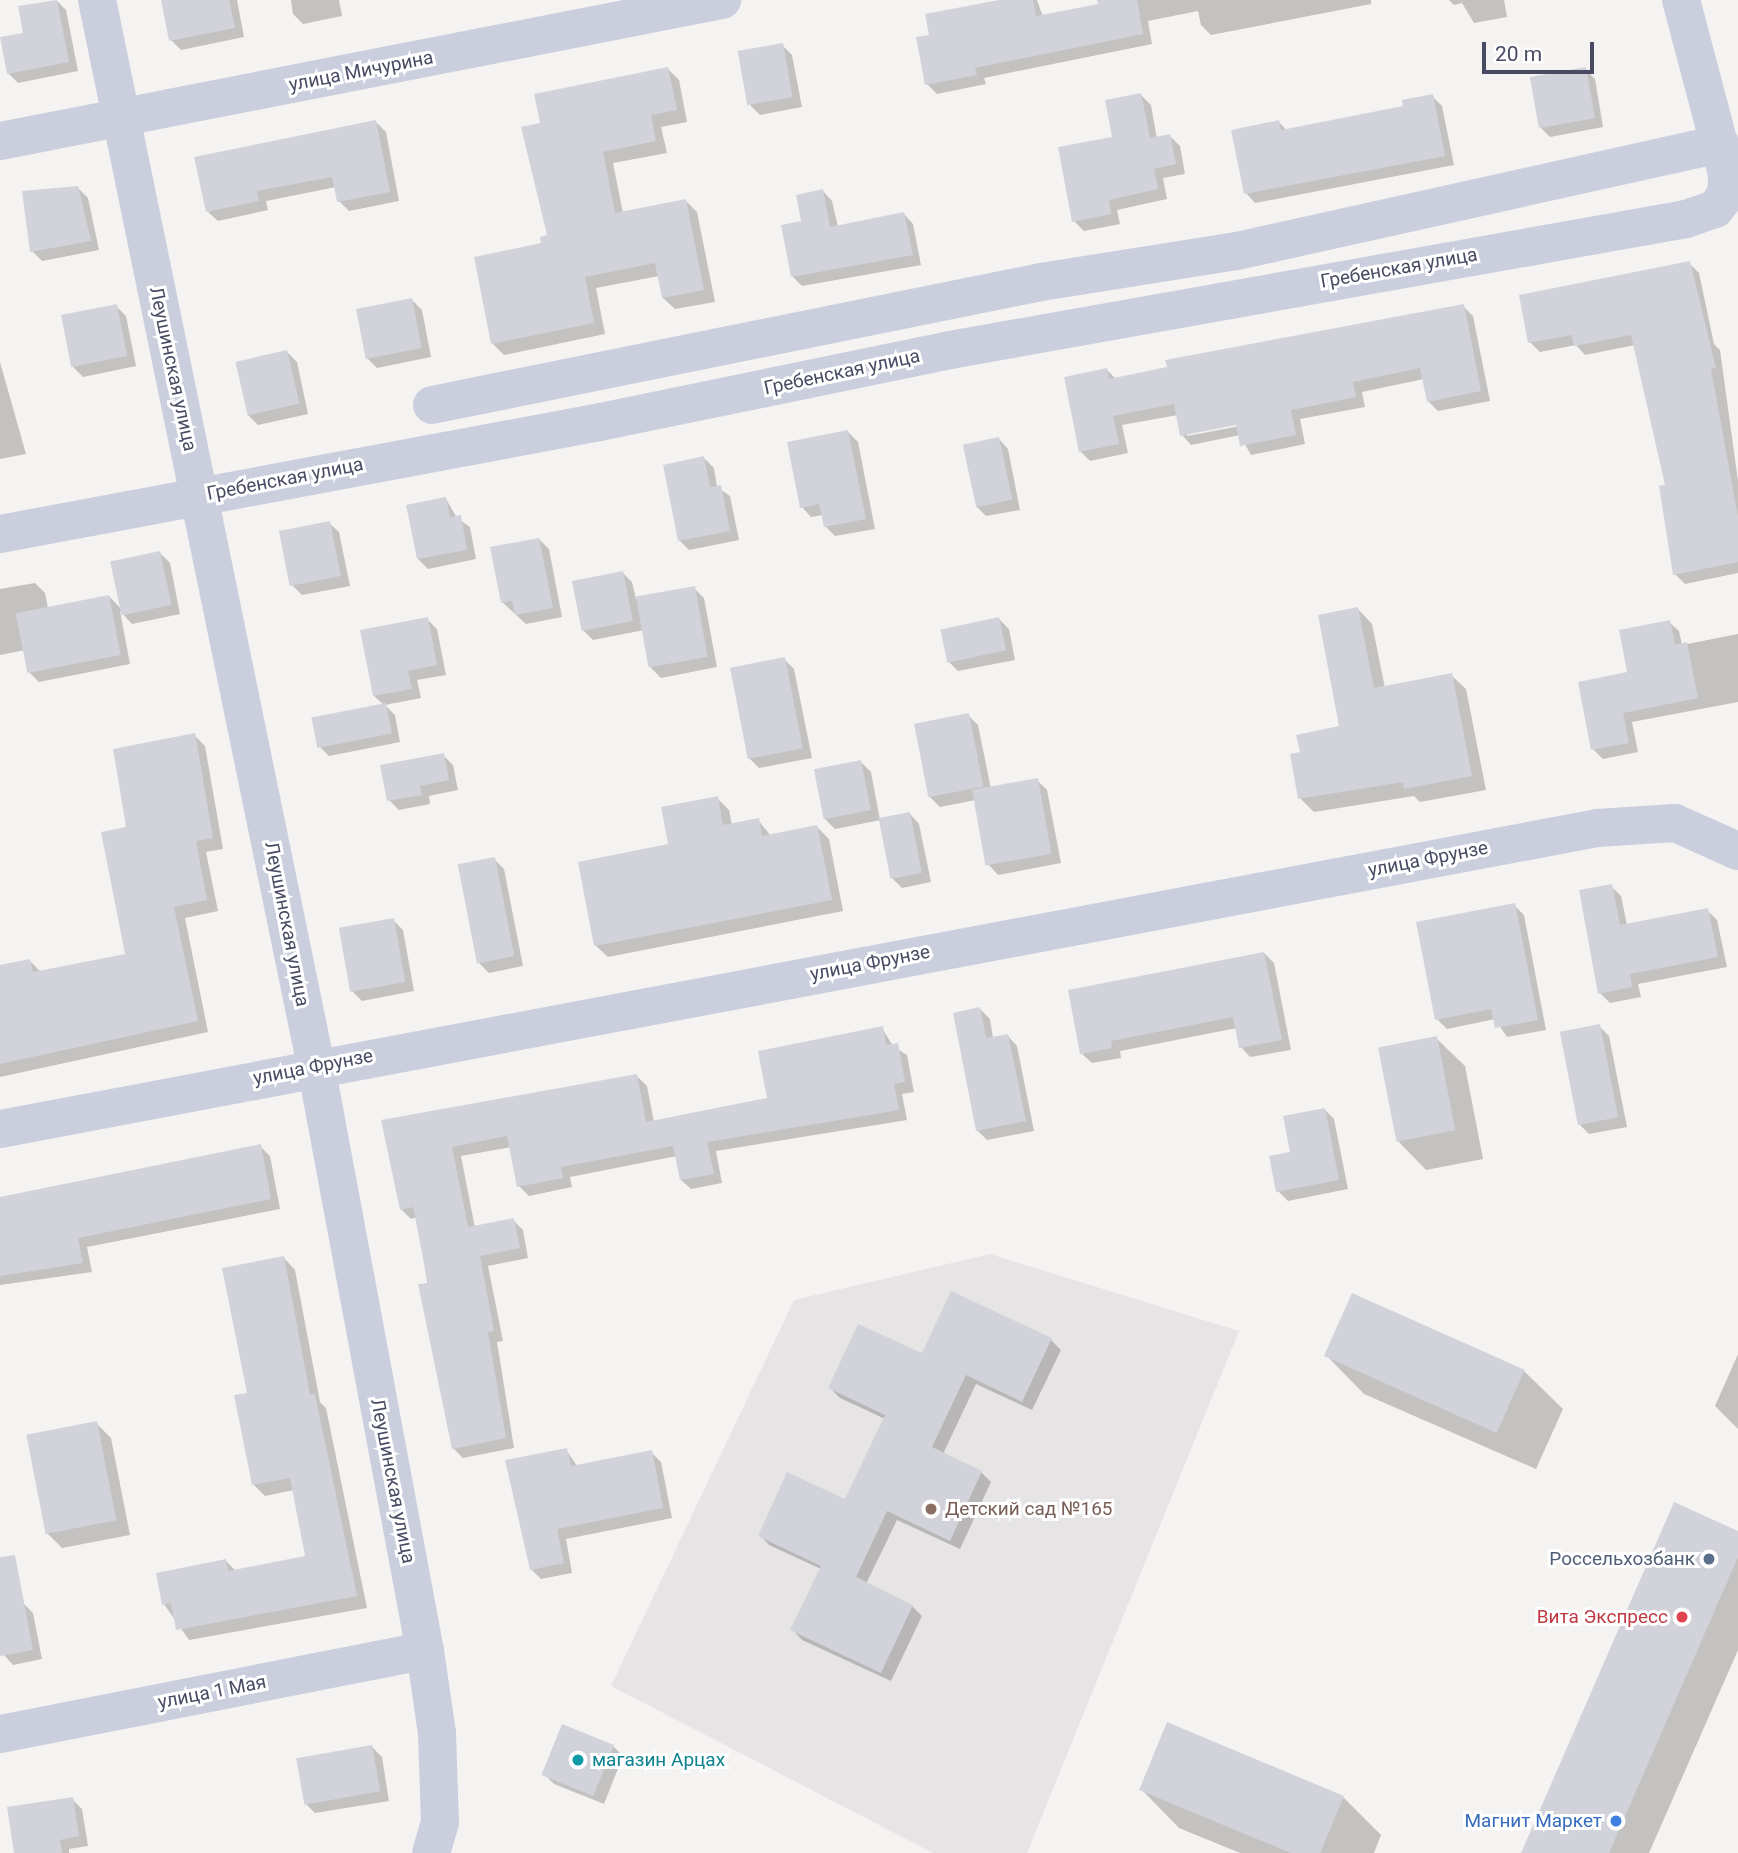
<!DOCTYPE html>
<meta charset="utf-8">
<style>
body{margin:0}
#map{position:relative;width:1738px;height:1853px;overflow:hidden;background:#f5f3f2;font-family:Roboto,sans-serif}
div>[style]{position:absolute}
.education>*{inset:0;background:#e6e4e4}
.shadow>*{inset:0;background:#0003}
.building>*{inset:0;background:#d2d2da;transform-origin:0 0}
.street>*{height:38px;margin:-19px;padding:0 19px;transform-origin:19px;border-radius:19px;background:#cbcedd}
.dots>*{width:19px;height:19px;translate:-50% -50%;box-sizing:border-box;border:4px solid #fff;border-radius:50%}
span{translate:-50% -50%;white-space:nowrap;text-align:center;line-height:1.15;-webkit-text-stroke:6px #fff;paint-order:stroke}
.street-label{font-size:19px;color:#484b62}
.education-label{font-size:19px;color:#785e54}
.left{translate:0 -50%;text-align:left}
.service-label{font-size:19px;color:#4e5e75}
.right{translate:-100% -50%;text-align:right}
.health-label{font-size:19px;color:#be3a42}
.culture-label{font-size:19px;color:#0d838f}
.shop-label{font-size:19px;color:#366cbe}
.scale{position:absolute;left:1482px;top:42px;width:112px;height:32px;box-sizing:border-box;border:4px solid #484b62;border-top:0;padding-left:9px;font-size:21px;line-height:24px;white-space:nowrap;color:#484b62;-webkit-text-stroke:5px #fff;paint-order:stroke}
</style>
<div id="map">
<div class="education">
<div style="clip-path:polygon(990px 1254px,1239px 1331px,1027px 1853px,933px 1853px,611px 1686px,794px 1300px)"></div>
</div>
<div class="shadow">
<div style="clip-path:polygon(56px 0,66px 10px,78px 71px,18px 83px,8px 73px)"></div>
<div style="clip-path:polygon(163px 0,237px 0,244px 37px,181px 50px,171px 40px)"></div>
<div style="clip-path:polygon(291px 0,339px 0,342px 16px,303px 24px,293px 14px)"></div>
<div style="clip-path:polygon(1002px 0,1037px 0,1043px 17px,1100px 6px,1099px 0,1371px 0,1371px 4px,1211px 35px,1201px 25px,1198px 11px,1148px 21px,1152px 44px,984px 78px,986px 84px,937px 94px,927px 84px,931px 36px)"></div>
<div style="clip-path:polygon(1449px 0,1504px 0,1507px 17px,1474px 23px,1462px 3px,1454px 5px)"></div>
<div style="clip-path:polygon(782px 45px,792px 55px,802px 107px,760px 115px,750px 105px)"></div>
<div style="clip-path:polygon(668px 69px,679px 80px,687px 122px,661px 127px,667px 153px,613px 163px,623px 213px,686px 201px,697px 212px,715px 302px,675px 309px,663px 298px,659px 276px,596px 288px,605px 334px,504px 355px,493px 344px,549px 237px,542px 124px)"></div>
<div style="clip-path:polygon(1585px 69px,1595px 79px,1603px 127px,1550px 137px,1540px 127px)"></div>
<div style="clip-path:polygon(1141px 95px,1151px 105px,1157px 139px,1170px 136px,1180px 146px,1185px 174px,1163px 178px,1167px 199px,1117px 210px,1120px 224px,1084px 231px,1074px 221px)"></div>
<div style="clip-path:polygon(1432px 96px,1442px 106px,1454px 165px,1255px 203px,1246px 193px,1279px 122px,1287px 131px,1405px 108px)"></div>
<div style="clip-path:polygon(376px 122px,386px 132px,399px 201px,349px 211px,339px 201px,336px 187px,266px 201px,268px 210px,218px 221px,208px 212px)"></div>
<div style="clip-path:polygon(78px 188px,88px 198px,99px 250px,42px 261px,32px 251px)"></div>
<div style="clip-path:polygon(823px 191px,832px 201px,838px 227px,904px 214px,913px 224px,921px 265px,802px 286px,792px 276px,803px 222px)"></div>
<div style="clip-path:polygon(1689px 263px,1699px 273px,1714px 344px,1720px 350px,1738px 481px,1738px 573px,1685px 584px,1675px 574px,1667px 486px,1635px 345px,1585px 355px,1576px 345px,1540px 352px,1530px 342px)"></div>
<div style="clip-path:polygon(412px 300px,422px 310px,431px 357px,377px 368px,367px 358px)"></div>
<div style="clip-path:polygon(116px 306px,126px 316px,136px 366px,83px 377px,73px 367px)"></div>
<div style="clip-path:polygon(evenodd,1463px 306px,1473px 316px,1490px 401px,1438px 411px,1428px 401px,1424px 379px,1362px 392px,1365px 407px,1300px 419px,1305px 444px,1251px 455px,1240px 435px,1191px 445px,1182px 435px,1178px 415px,1122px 425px,1128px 453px,1090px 461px,1080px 451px,1107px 370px,1116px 379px,1463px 306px,1244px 421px,1245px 425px,1187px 436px,1187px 433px,1244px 421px)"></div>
<div style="clip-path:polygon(287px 352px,297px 362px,308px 414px,258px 425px,248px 415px)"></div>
<div style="clip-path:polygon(0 362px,26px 454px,0 459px)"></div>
<div style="clip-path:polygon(848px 432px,858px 442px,875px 529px,835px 536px,825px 526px,823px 515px,811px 517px,802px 507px)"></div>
<div style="clip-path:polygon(999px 439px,1008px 449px,1020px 510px,986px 516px,976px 506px)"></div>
<div style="clip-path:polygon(704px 458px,714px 468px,717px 487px,730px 496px,739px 540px,689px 550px,679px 540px)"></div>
<div style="clip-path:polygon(446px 499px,457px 518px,470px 527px,476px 559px,428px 569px,418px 559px)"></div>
<div style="clip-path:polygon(329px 523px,339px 532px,350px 586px,302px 595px,292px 585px)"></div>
<div style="clip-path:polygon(539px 539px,549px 549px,562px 617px,526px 624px,502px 602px)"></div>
<div style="clip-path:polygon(160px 553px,170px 563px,180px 614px,132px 624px,120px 611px,130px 664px,39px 682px,29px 672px,25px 650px,0 655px,0 589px,35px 583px,45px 593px,48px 608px,109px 596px,121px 609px)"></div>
<div style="clip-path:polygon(622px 572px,632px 582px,636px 599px,694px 588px,704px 598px,717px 667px,661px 678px,651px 668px,644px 630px,593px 640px,583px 630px)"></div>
<div style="clip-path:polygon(1358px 609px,1372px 624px,1385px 688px,1451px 675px,1466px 689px,1486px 790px,1420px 802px,1414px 796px,1314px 812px,1300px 798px,1302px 753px,1341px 728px)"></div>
<div style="clip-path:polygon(427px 619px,437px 629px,446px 675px,417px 680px,421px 698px,385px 705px,395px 715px,400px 742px,329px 756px,319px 746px,384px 705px,374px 696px)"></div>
<div style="clip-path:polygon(999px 619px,1009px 629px,1015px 660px,958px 671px,948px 661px)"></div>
<div style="clip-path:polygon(1669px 622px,1679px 631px,1682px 645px,1738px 634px,1738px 702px,1632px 722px,1638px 752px,1603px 759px,1593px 749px,1629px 674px)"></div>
<div style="clip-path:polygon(784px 659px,794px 669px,812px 758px,759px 768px,749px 758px)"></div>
<div style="clip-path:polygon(968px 715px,978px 725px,991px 789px,1037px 780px,1047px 790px,1061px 863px,998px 875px,989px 865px,976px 800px,940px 807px,930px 797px)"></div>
<div style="clip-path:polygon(194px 735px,205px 746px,223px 849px,206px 852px,218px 911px,185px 918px,208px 1032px,0 1077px,0 967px,30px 961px,41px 972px,127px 955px,128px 829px)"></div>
<div style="clip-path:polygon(443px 755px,453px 765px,458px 790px,429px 796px,430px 804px,399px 810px,389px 800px)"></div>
<div style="clip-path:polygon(861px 762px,871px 772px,880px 820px,910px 814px,919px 824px,931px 882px,902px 888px,892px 878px,881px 820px,835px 829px,825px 819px)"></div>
<div style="clip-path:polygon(717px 798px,729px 810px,732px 825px,758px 820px,771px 836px,817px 827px,829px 839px,843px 911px,608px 957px,595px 945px,670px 845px)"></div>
<div style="clip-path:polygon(494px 859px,504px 869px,523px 966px,489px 973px,479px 963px)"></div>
<div style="clip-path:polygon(1611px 886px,1621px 896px,1627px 925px,1707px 910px,1717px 920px,1727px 967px,1638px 984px,1641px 997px,1610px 1003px,1600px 993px)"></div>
<div style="clip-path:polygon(1514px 905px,1524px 915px,1546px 1030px,1507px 1037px,1495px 1019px,1447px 1029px,1437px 1019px)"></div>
<div style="clip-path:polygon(393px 920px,403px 930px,414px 991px,362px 1001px,352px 991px)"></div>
<div style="clip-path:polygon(1264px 953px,1274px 963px,1291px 1050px,1250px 1057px,1241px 1047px,1237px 1028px,1120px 1051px,1121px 1058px,1092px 1063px,1082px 1054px)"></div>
<div style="clip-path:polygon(980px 1009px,990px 1019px,993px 1038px,1008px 1036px,1017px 1046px,1034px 1131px,987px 1140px,977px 1130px)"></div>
<div style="clip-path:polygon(1599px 1026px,1609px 1036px,1627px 1127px,1589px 1134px,1579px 1124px)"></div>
<div style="clip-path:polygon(882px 1028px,893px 1046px,907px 1055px,914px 1092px,902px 1094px,907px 1120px,716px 1151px,722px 1183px,691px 1189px,681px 1180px,677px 1156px,570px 1177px,572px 1187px,529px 1196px,519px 1186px,511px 1147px,461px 1156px,475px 1228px,513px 1220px,523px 1230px,528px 1258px,488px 1266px,503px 1341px,497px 1342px,514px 1448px,463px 1458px,453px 1448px,417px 1217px,411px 1219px,401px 1209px,383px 1121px,637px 1076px,647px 1086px,654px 1122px,769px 1100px)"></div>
<div style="clip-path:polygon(1436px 1038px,1465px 1066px,1483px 1159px,1426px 1170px,1398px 1141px)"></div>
<div style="clip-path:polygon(1324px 1109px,1334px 1119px,1348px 1189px,1288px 1201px,1278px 1191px,1292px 1153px)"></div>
<div style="clip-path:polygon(260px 1146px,270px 1156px,280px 1209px,87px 1247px,92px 1272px,0 1285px,0 1198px)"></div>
<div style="clip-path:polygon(284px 1258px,295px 1270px,320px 1402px,326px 1408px,367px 1608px,189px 1640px,164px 1604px,225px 1560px,236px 1571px,307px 1557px,294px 1490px,265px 1496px,253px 1484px,249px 1394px)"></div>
<div style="clip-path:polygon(952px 1293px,1051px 1340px,1061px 1350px,1032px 1410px,976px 1384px,943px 1454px,981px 1472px,991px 1482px,960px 1549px,897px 1520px,866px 1584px,912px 1606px,922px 1616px,891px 1681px,802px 1640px,793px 1630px,821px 1569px,769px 1545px,760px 1535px,846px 1501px,885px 1419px,840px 1398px,830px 1388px,923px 1355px)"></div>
<div style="clip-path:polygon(1353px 1295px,1524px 1371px,1563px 1409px,1536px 1469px,1364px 1394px,1326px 1355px)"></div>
<div style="clip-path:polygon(1738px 1354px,1738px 1429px,1715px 1406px)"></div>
<div style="clip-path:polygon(96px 1423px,111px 1438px,130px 1535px,62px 1548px,47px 1533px)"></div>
<div style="clip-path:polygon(566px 1450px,578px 1467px,651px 1452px,661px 1462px,672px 1518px,566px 1539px,572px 1573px,541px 1579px,531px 1569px)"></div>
<div style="clip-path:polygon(1738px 1533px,1738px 1650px,1649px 1853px,1523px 1853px)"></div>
<div style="clip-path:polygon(23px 1603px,33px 1613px,42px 1659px,13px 1665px,4px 1655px,0 1607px)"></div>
<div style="clip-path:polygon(613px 1746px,623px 1756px,604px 1804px,554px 1784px,544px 1774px)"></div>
<div style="clip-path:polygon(372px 1747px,382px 1757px,389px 1801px,315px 1813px,305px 1803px)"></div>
<div style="clip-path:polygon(1141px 1789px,1343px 1797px,1381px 1835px,1374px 1853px,1240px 1853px,1179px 1828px)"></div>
<div style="clip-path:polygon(72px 1799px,82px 1809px,88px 1846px,69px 1849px,69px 1853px,16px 1853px)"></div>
</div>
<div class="building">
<div style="clip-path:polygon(57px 0,69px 62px,7px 74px,0 37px,23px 33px,18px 6px)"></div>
<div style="clip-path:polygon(161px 0,229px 0,235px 28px,169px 41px)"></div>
<div style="clip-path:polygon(999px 0,1033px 0,1036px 16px,1098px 4px,1097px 0,1137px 0,1143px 34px,975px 68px,977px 75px,925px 85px,916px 37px,929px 35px,925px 14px)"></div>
<div style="left:783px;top:43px;width:55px;height:46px;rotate:80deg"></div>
<div style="clip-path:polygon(668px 67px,677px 110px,651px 115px,656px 141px,603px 152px,615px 213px,686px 199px,704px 290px,662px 298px,655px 263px,585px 277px,594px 323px,491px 344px,474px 257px,541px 243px,540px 237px,547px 235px,521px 127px,540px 123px,534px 94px)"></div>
<div style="left:1586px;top:67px;width:52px;height:57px;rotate:80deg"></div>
<div style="clip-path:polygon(1141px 93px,1150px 138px,1170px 134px,1176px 164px,1154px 169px,1158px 189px,1109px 200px,1111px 214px,1072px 222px,1058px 147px,1112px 137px,1105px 100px)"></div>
<div style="clip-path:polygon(1433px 94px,1445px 156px,1244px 194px,1231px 130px,1279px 120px,1281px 130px,1403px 106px,1402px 100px)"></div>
<div style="clip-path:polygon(376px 120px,390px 192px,337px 202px,332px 177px,257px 191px,259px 201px,206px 212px,194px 157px)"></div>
<div style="clip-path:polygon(78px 186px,91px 241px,30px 252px,22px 191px)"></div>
<div style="clip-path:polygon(823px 189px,830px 227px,904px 212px,913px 255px,791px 277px,781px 225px,801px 221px,796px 195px)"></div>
<div style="clip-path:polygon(1690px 261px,1716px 368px,1711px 369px,1738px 517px,1738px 562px,1673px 575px,1659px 486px,1665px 485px,1631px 335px,1574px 346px,1572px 335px,1528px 343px,1519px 295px)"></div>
<div style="left:412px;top:298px;width:51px;height:57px;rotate:79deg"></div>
<div style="left:117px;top:304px;width:53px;height:57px;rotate:79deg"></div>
<div style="clip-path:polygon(1464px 304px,1481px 391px,1427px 402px,1420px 368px,1353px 382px,1356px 397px,1291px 410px,1296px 435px,1240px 446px,1236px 425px,1180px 436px,1174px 404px,1113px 416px,1119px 444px,1079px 452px,1064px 377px,1107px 368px,1109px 379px,1167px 367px,1165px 360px)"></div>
<div style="left:287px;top:350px;width:55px;height:53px;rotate:77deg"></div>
<div style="clip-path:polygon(848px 430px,866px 519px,824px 527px,819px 504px,800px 508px,787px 442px)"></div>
<div style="left:999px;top:437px;width:64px;height:37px;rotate:78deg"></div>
<div style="clip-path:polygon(704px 456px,710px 487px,721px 485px,730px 531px,678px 541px,663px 465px)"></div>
<div style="clip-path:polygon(446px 497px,450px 517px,461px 515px,467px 550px,417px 559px,406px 505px)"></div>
<div style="left:330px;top:521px;width:56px;height:52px;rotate:79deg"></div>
<div style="clip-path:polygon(539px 538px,553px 608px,515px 615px,512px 601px,501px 603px,490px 547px)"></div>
<div style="left:160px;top:551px;width:55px;height:51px;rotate:78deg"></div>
<div style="left:623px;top:571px;width:51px;height:52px;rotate:79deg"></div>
<div style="left:695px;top:586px;width:72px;height:60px;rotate:80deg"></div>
<div style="left:109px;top:595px;width:61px;height:95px;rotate:79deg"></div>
<div style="clip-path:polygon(1358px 607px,1374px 688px,1452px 673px,1472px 776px,1404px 789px,1403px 782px,1298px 799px,1290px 754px,1300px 752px,1296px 735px,1339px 726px,1318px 615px)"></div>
<div style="clip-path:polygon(428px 617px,437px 665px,408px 671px,412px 689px,373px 696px,360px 630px)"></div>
<div style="left:999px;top:617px;width:34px;height:60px;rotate:78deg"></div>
<div style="clip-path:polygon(1670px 620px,1675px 645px,1687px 642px,1698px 698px,1623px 713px,1629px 743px,1591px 750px,1578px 682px,1627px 672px,1619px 630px)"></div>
<div style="left:785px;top:657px;width:93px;height:56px;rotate:79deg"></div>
<div style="left:386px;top:703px;width:31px;height:76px;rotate:79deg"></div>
<div style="left:969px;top:713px;width:75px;height:56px;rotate:79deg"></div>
<div style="clip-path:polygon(195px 733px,213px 838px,196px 841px,207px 900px,174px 907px,198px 1021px,0 1064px,0 965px,30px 959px,33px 972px,125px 954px,101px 832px,126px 827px,113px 749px)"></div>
<div style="clip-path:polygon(444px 753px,449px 780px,420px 786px,422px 795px,387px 801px,380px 765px)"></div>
<div style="left:861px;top:760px;width:51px;height:48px;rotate:79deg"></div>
<div style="left:1038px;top:778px;width:77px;height:67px;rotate:80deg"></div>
<div style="clip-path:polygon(718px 796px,723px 825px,759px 818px,762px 836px,817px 825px,832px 900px,594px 946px,578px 862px,668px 844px,661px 807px)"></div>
<div style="left:910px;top:812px;width:62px;height:32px;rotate:79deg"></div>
<div style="left:495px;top:857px;width:101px;height:38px;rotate:79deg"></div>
<div style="clip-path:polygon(1612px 884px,1620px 925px,1708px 908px,1718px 957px,1630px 974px,1632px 987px,1598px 994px,1579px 890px)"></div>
<div style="clip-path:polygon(1515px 903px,1538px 1020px,1495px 1028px,1491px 1009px,1435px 1020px,1416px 922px)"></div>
<div style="left:394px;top:918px;width:65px;height:56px;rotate:80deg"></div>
<div style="clip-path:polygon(1264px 952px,1282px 1040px,1239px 1048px,1233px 1017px,1111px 1041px,1112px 1048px,1080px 1054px,1068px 990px)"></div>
<div style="clip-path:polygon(980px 1007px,986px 1038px,1008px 1034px,1026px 1121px,976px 1131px,953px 1013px)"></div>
<div style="left:1600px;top:1024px;width:95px;height:41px;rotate:79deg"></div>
<div style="clip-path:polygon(883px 1026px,886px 1045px,898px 1043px,905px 1082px,894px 1084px,899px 1110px,707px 1142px,714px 1174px,680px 1180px,673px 1146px,561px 1167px,563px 1178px,517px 1187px,507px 1136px,452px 1147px,468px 1227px,514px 1218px,520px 1248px,480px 1256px,494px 1331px,488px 1332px,506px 1438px,452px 1449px,418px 1284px,428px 1283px,413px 1207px,400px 1210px,381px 1120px,637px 1074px,646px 1122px,767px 1098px,758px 1051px)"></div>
<div style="left:1437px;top:1036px;width:96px;height:60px;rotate:79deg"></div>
<div style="clip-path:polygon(1325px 1108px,1339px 1180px,1276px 1192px,1269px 1156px,1290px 1152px,1283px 1116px)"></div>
<div style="clip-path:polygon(261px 1144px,271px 1199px,78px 1238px,83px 1263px,0 1276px,0 1197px)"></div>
<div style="clip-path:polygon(284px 1256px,310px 1395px,315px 1394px,357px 1596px,176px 1630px,171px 1603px,162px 1605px,156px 1573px,226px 1559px,228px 1571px,305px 1556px,290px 1478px,252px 1485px,234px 1395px,247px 1393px,222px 1268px)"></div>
<div style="clip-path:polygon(951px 1291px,1052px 1338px,1022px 1402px,966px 1375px,932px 1447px,982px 1471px,950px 1541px,887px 1511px,856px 1577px,913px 1605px,881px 1673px,790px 1630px,821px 1566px,758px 1536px,787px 1472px,845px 1499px,885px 1415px,828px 1388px,858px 1324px,922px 1353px)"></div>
<div style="left:1352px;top:1293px;width:189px;height:69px;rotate:24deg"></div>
<div style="left:97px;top:1421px;width:101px;height:72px;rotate:79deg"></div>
<div style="clip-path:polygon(567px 1448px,571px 1466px,652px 1450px,663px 1508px,557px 1529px,564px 1563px,530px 1570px,505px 1460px)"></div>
<div style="clip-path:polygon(1674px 1502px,1738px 1531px,1738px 1557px,1609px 1853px,1521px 1853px)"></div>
<div style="clip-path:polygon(15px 1555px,33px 1650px,0 1656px,0 1557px)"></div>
<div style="clip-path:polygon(1167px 1722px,1344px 1796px,1320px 1853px,1291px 1853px,1139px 1790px)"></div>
<div style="left:562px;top:1724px;width:56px;height:55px;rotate:22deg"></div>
<div style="left:372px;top:1745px;width:47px;height:77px;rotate:80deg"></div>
<div style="clip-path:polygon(73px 1797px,79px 1836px,60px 1840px,62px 1853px,14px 1853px,7px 1807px)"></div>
</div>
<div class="street">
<div style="left:97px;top:0;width:1088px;rotate:78.39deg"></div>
<div style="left:316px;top:1066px;width:595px;rotate:79.45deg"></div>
<div style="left:425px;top:1651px;width:83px;rotate:81.7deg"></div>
<div style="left:437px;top:1733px;width:89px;rotate:88.1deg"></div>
<div style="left:440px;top:1822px;width:32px;rotate:106deg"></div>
<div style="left:0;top:141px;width:736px;rotate:-11.05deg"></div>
<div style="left:432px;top:405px;width:621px;rotate:-11.42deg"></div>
<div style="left:1041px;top:282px;width:198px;rotate:-9deg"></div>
<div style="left:1237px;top:251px;width:495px;rotate:-12.5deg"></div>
<div style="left:0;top:534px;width:610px;rotate:-10.57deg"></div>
<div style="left:600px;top:422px;width:357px;rotate:-11.6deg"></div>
<div style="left:950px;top:350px;width:748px;rotate:-10.09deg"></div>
<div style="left:1686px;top:219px;width:31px;rotate:-19deg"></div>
<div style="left:1715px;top:209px;width:18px;rotate:-52deg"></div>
<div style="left:1726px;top:195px;width:21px;rotate:-87deg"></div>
<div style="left:1727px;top:174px;width:180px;rotate:-104.8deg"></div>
<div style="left:0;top:1129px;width:1625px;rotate:-10.67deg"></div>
<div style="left:1597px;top:828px;width:78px;rotate:-3.7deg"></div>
<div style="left:1675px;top:823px;width:69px;rotate:24deg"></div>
<div style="left:0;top:1734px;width:433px;rotate:-11.1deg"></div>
</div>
<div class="dots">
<div style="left:931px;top:1509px;background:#8d6e63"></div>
<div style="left:1709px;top:1559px;background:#5c6f8a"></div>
<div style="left:1682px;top:1617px;background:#e0444e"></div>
<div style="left:578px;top:1760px;background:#0f9aa8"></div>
<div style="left:1616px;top:1821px;background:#3f7fe0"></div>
</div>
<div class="street-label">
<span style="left:361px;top:71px;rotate:-11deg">улица Мичурина</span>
<span style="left:1399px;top:268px;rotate:-10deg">Гребенская улица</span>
<span style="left:173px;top:369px;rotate:78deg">Леушинская улица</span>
<span style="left:842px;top:372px;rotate:-12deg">Гребенская улица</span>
<span style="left:285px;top:479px;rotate:-11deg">Гребенская улица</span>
<span style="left:1428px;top:859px;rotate:-11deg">улица Фрунзе</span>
<span style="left:287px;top:924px;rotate:79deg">Леушинская улица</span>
<span style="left:870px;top:963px;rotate:-11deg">улица Фрунзе</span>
<span style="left:313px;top:1067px;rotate:-11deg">улица Фрунзе</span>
<span style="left:393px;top:1481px;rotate:79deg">Леушинская улица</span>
<span style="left:212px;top:1692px;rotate:-11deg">улица 1 Мая</span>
</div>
<div class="education-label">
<span class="left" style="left:945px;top:1509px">Детский сад №165</span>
</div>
<div class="service-label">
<span class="right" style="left:1695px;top:1559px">Россельхозбанк</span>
</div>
<div class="health-label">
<span class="right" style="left:1668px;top:1617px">Вита Экспресс</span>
</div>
<div class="culture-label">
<span class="left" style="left:592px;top:1760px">магазин Арцах</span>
</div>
<div class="shop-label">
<span class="right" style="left:1602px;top:1821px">Магнит Маркет</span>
</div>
<div class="scale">20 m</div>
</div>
